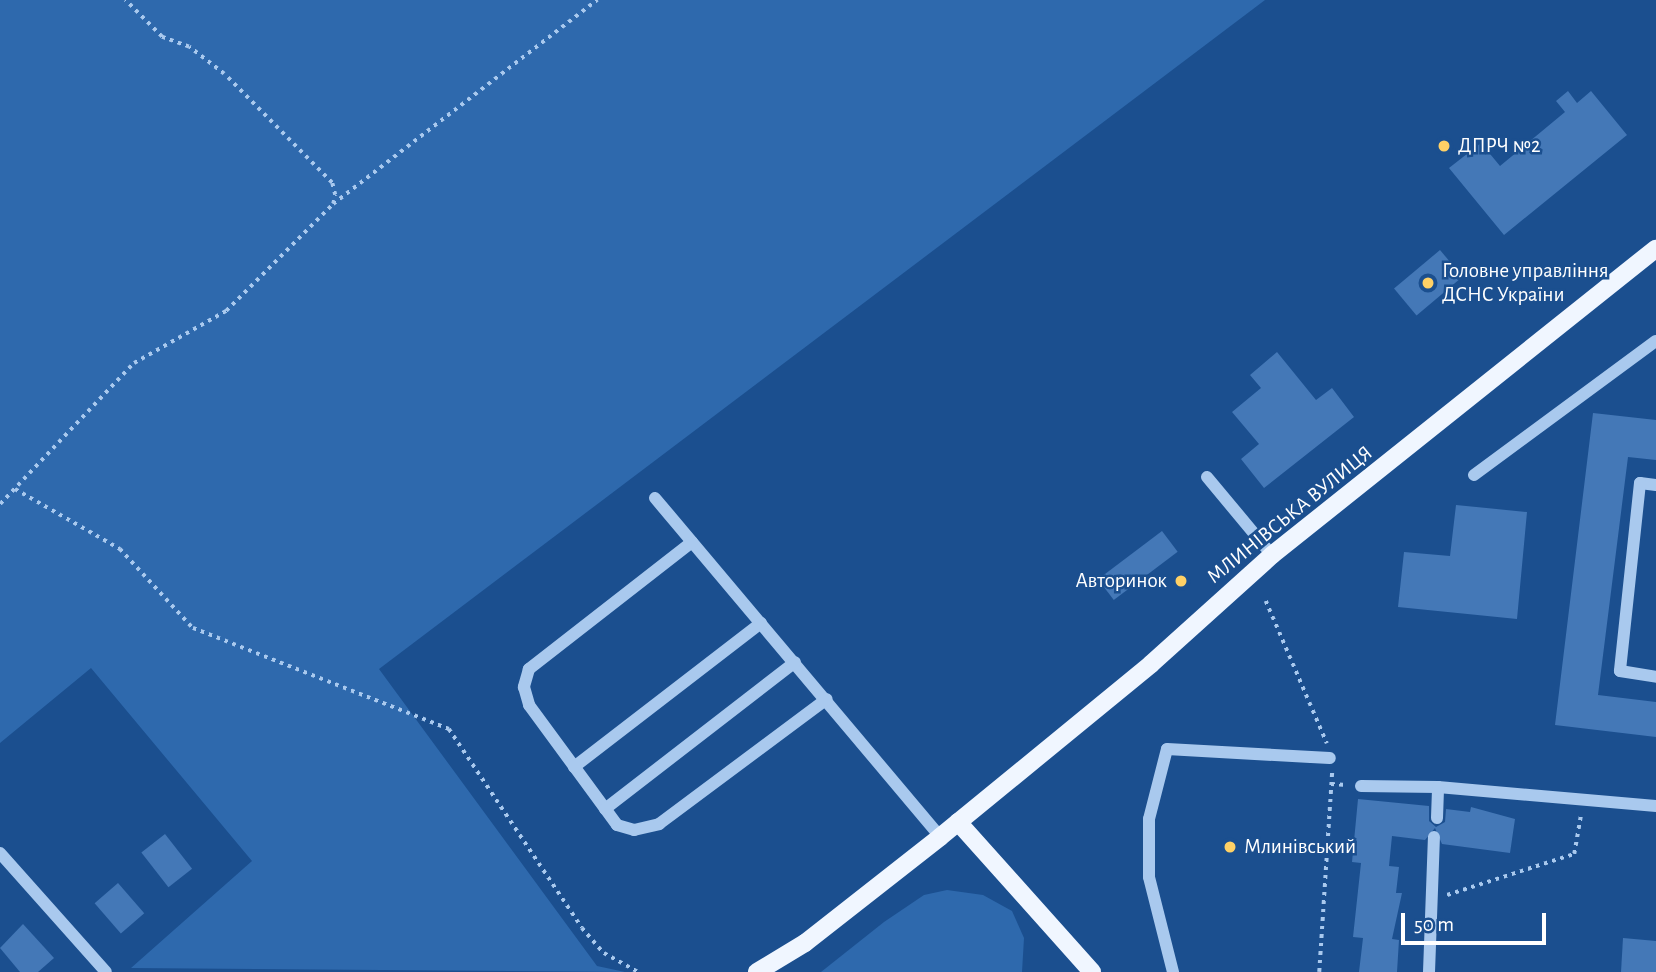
<!DOCTYPE html>
<meta charset="utf-8">
<style>
body{margin:0}
#map{position:relative;width:1656px;height:972px;overflow:hidden;background:#1b4f8f;font-family:"Alegreya Sans",sans-serif}
div>[style]{position:absolute}
.green>*{inset:0;background:#2e69ad}
.building>*{inset:0;background:#4478b7;transform-origin:0 0}
.path>*{height:3.5px;margin-top:-1.75px;transform-origin:0;background:repeating-linear-gradient(90deg,#a9c9ee 0 3.5px,transparent 0 8.5px)}
.minor>*{height:12px;margin:-6px;padding:0 6px;transform-origin:6px;border-radius:6px;background:#a9c9ee}
.major>*{height:18px;margin:-9px;padding:0 9px;transform-origin:9px;border-radius:9px;background:#f0f6ff}
.dots>*{width:19px;height:19px;translate:-50% -50%;box-sizing:border-box;border:4px solid #1b4f8f;border-radius:50%}
span{translate:-50% -50%;white-space:nowrap;text-align:center;line-height:1.15;-webkit-text-stroke:5px #1b4f8f;paint-order:stroke}
.poi-label{font-size:21px;color:#fff}
.left{translate:0 -50%;text-align:left}
.right{translate:-100% -50%;text-align:right}
.street-label{font-size:21px;color:#fff}
.scale{position:absolute;left:1401px;top:913px;width:145px;height:32px;box-sizing:border-box;border:4px solid #fff;border-top:0;padding-left:9px;font-size:21px;line-height:24px;white-space:nowrap;color:#fff;-webkit-text-stroke:5px #1b4f8f;paint-order:stroke}
</style>
<div id="map">
<div class="green">
<div style="clip-path:polygon(0 0,1265px 0,379px 669px,597px 966px,625px 972px,131px 968px,252px 861px,91px 668px,0 743px)"></div>
<div style="clip-path:polygon(947px 890px,983px 895px,1012px 911px,1024px 938px,1022px 972px,821px 972px,884px 922px,924px 895px)"></div>
</div>
<div class="building">
<div style="clip-path:polygon(1568px 91px,1577px 103px,1591px 91px,1627px 135px,1504px 235px,1449px 168px,1481px 143px,1500px 166px,1565px 112px,1556px 101px)"></div>
<div style="left:1440px;top:250px;width:35px;height:60px;rotate:50deg"></div>
<div style="clip-path:polygon(1277px 352px,1316px 400px,1332px 388px,1354px 417px,1264px 488px,1241px 459px,1259px 444px,1232px 412px,1261px 388px,1250px 375px)"></div>
<div style="clip-path:polygon(1593px 413px,1656px 420px,1656px 460px,1628px 457px,1598px 695px,1656px 702px,1656px 737px,1555px 725px)"></div>
<div style="clip-path:polygon(1456px 505px,1527px 512px,1517px 619px,1398px 607px,1404px 552px,1450px 556px)"></div>
<div style="left:1162px;top:531px;width:26px;height:80px;rotate:53deg"></div>
<div style="clip-path:polygon(1358px 799px,1429px 806px,1429px 821px,1436px 827px,1445px 822px,1446px 809px,1470px 812px,1471px 807px,1515px 819px,1510px 853px,1442px 844px,1435px 828px,1425px 840px,1392px 836px,1389px 866px,1399px 867px,1396px 893px,1402px 893px,1392px 939px,1399px 940px,1397px 972px,1359px 972px,1363px 938px,1353px 937px,1361px 863px,1352px 862px)"></div>
<div style="left:165px;top:834px;width:44px;height:30px;rotate:52deg"></div>
<div style="left:118px;top:883px;width:40px;height:31px;rotate:49deg"></div>
<div style="clip-path:polygon(23px 924px,54px 958px,38px 972px,20px 972px,0 948px)"></div>
<div style="clip-path:polygon(1623px 938px,1656px 941px,1656px 972px,1621px 972px)"></div>
</div>
<div class="path">
<div style="left:333px;top:204px;width:334px;rotate:-37.7deg"></div>
<div style="left:15px;top:489px;width:121px;rotate:29.7deg"></div>
<div style="left:120px;top:549px;width:108px;rotate:47.3deg"></div>
<div style="left:193px;top:628px;width:275px;rotate:21.5deg"></div>
<div style="left:449px;top:729px;width:239px;rotate:56.2deg"></div>
<div style="left:582px;top:928px;width:33px;rotate:49deg"></div>
<div style="left:604px;top:953px;width:39px;rotate:29deg"></div>
<div style="left:0;top:504px;width:195px;rotate:-46.5deg"></div>
<div style="left:134px;top:363px;width:106px;rotate:-29.5deg"></div>
<div style="left:226px;top:311px;width:151px;rotate:-45deg"></div>
<div style="left:333px;top:204px;width:9px;rotate:-77deg"></div>
<div style="left:335px;top:195px;width:12px;rotate:-104deg"></div>
<div style="left:332px;top:183px;width:153px;rotate:-134.7deg"></div>
<div style="left:224px;top:74px;width:44px;rotate:-142.4deg"></div>
<div style="left:189px;top:47px;width:29px;rotate:-160deg"></div>
<div style="left:162px;top:37px;width:52px;rotate:-135deg"></div>
<div style="left:1266px;top:601px;width:155px;rotate:66.8deg"></div>
<div style="left:1331px;top:784px;width:16px;rotate:4deg"></div>
<div style="left:1447px;top:895px;width:133px;rotate:-17.9deg"></div>
<div style="left:1574px;top:854px;width:41px;rotate:-80.1deg"></div>
<div style="left:1319px;top:972px;width:200px;rotate:-86.3deg"></div>
</div>
<div class="minor">
<div style="left:1474px;top:475px;width:226px;rotate:-36.4deg"></div>
<div style="left:1207px;top:477px;width:102px;rotate:50.2deg"></div>
<div style="left:1656px;top:485px;width:16px;rotate:-173deg"></div>
<div style="left:1640px;top:483px;width:189px;rotate:96.1deg"></div>
<div style="left:1620px;top:671px;width:36px;rotate:9deg"></div>
<div style="left:655px;top:498px;width:443px;rotate:49.9deg"></div>
<div style="left:692px;top:542px;width:207px;rotate:142.1deg"></div>
<div style="left:529px;top:669px;width:19px;rotate:106deg"></div>
<div style="left:524px;top:687px;width:19px;rotate:74deg"></div>
<div style="left:529px;top:705px;width:149px;rotate:53.7deg"></div>
<div style="left:617px;top:825px;width:18px;rotate:16deg"></div>
<div style="left:634px;top:830px;width:26px;rotate:-13deg"></div>
<div style="left:659px;top:824px;width:209px;rotate:-36.7deg"></div>
<div style="left:574px;top:767px;width:236px;rotate:-37.6deg"></div>
<div style="left:1361px;top:786px;width:77px;rotate:0.7deg"></div>
<div style="left:1438px;top:787px;width:219px;rotate:5deg"></div>
<div style="left:605px;top:809px;width:240px;rotate:-37.7deg"></div>
<div style="left:1437px;top:818px;width:31px;rotate:-88deg"></div>
<div style="left:0;top:853px;width:159px;rotate:48.3deg"></div>
<div style="left:1173px;top:972px;width:98px;rotate:-104.2deg"></div>
<div style="left:1149px;top:877px;width:58px;rotate:-90deg"></div>
<div style="left:1149px;top:819px;width:72px;rotate:-75.6deg"></div>
<div style="left:1167px;top:749px;width:163px;rotate:3.2deg"></div>
<div style="left:1429px;top:972px;width:135px;rotate:-87.9deg"></div>
</div>
<div class="major">
<div style="left:958px;top:822px;width:201px;rotate:48.2deg"></div>
<div style="left:757px;top:972px;width:56px;rotate:-31.1deg"></div>
<div style="left:805px;top:943px;width:172px;rotate:-38.1deg"></div>
<div style="left:940px;top:837px;width:273px;rotate:-39.3deg"></div>
<div style="left:1151px;top:664px;width:163px;rotate:-42deg"></div>
<div style="left:1272px;top:555px;width:491px;rotate:-38.6deg"></div>
</div>
<div class="dots">
<div style="left:1444px;top:146px;background:#ffd166"></div>
<div style="left:1428px;top:283px;background:#ffd166"></div>
<div style="left:1181px;top:581px;background:#ffd166"></div>
<div style="left:1230px;top:847px;background:#ffd166"></div>
</div>
<div class="poi-label">
<span class="left" style="left:1458px;top:146px">ДПРЧ №2</span>
<span class="left" style="left:1442px;top:283px">Головне управління<br>ДСНС України</span>
<span class="right" style="left:1167px;top:581px">Авторинок</span>
<span class="left" style="left:1244px;top:847px">Млинівський</span>
</div>
<div class="street-label">
<span style="left:1290px;top:515px;rotate:-39deg">МЛИНІВСЬКА ВУЛИЦЯ</span>
</div>
<div class="scale">50 m</div>
</div>
